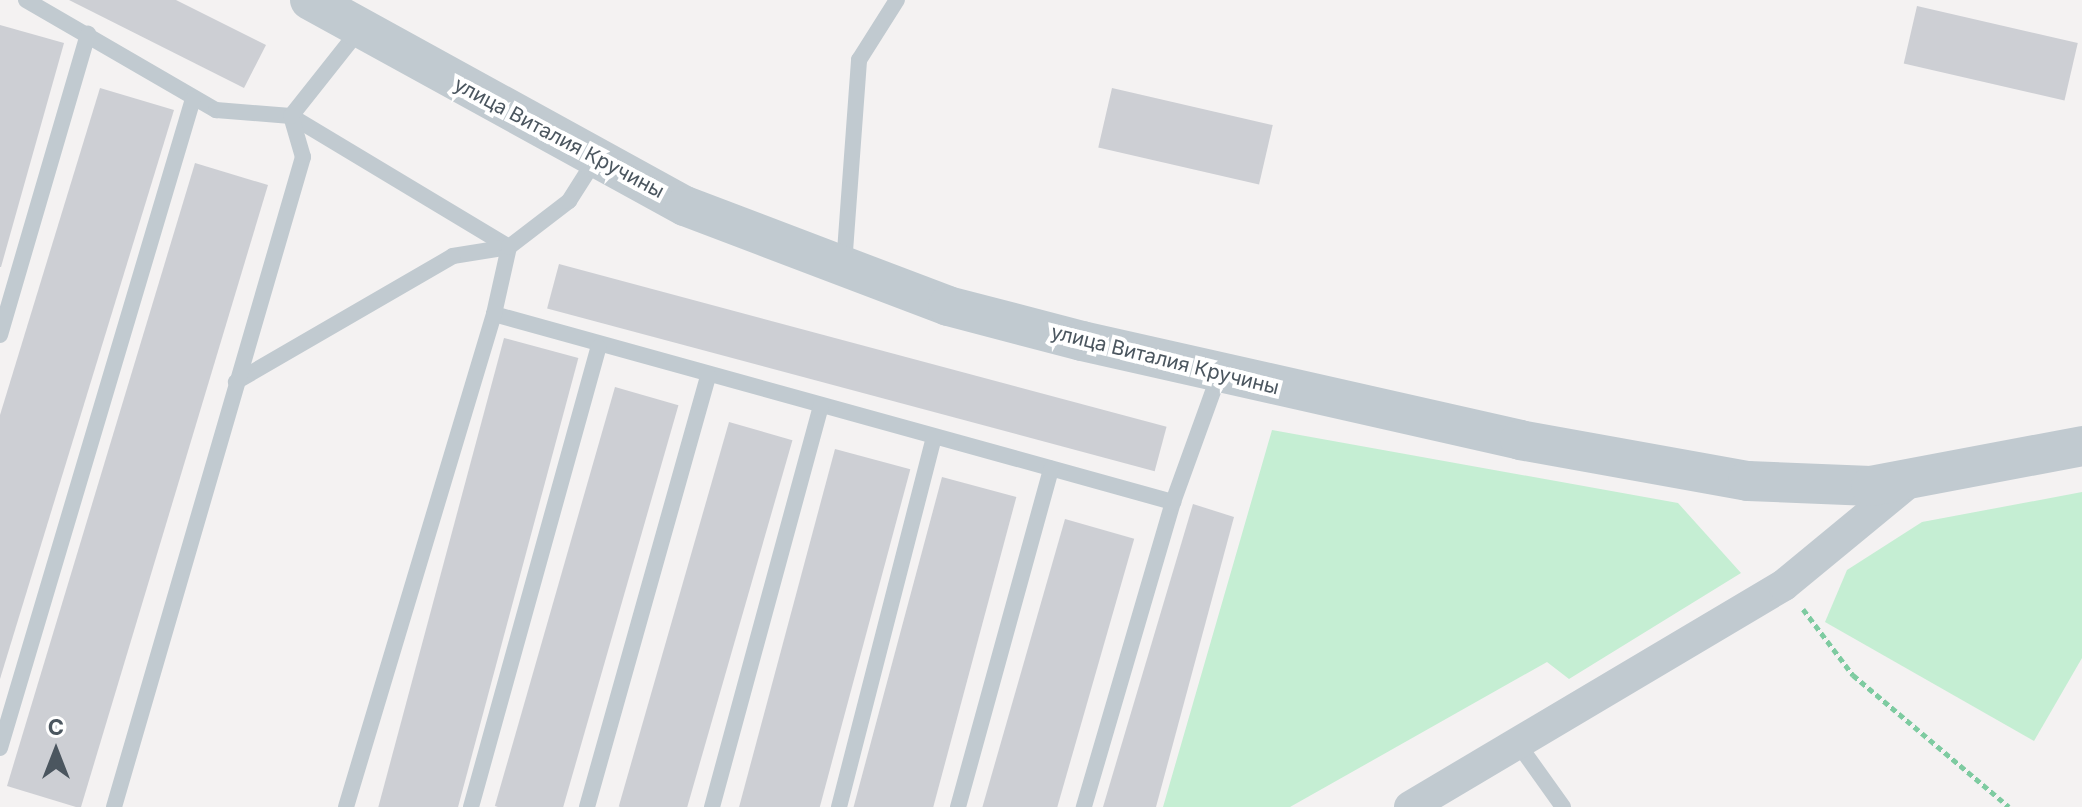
<!DOCTYPE html>
<meta charset="utf-8">
<style>
body{margin:0}
#map{position:relative;width:2082px;height:807px;overflow:hidden;background:#f4f2f2;font-family:Inter,sans-serif}
div>[style]{position:absolute}
.green>*{inset:0;background:#c5eed3}
.building>*{inset:0;background:#cdcfd4;transform-origin:0 0}
.path>*{height:5px;margin-top:-2.5px;transform-origin:0;background:repeating-linear-gradient(90deg,#7ecba1 0 6px,transparent 0 10px)}
.service>*{height:16px;margin:-8px;padding:0 8px;transform-origin:8px;border-radius:8px;background:#c1cad0}
.minor>*{height:32px;margin:-16px;padding:0 16px;transform-origin:16px;border-radius:16px;background:#c1cad0}
.tertiary>*{height:40px;margin:-20px;padding:0 20px;transform-origin:20px;border-radius:20px;background:#c1cad0}
span{translate:-50% -50%;white-space:nowrap;text-align:center;line-height:1.15;-webkit-text-stroke:8px #fff;paint-order:stroke}
.street-label{font-size:20px;color:#4b565f}
.north{position:absolute;left:16px;top:711px;width:80px;height:80px;-webkit-text-stroke:6px #fff;paint-order:stroke;rotate:0deg;font-size:22px;font-weight:700;line-height:32px;text-align:center;color:#4b565f}
.north::after{content:'';display:block;margin:auto;width:28px;height:36px;background:#4b565f;clip-path:polygon(50% 0,100% 100%,50% 72%,0 100%)}
</style>
<div id="map">
<div class="green">
<div style="clip-path:polygon(1272px 430px,1678px 503px,1741px 573px,1569px 679px,1547px 662px,1290px 807px,1163px 807px)"></div>
<div style="clip-path:polygon(2082px 492px,2082px 658px,2034px 741px,1825px 622px,1847px 570px,1922px 522px)"></div>
</div>
<div class="building">
<div style="clip-path:polygon(69px 0,176px 0,266px 45px,244px 88px)"></div>
<div style="left:1917px;top:6px;width:165px;height:59px;rotate:13deg"></div>
<div style="clip-path:polygon(0 25px,64px 43px,1px 267px,0 267px)"></div>
<div style="clip-path:polygon(100px 88px,174px 110px,0 679px,0 415px)"></div>
<div style="left:1112px;top:88px;width:165px;height:61px;rotate:13deg"></div>
<div style="clip-path:polygon(195px 163px,268px 185px,81px 807px,76px 807px,7px 786px)"></div>
<div style="left:559px;top:264px;width:629px;height:46px;rotate:15deg"></div>
<div style="left:504px;top:338px;width:77px;height:487px;rotate:15deg"></div>
<div style="left:615px;top:387px;width:66px;height:436px;rotate:16deg"></div>
<div style="left:729px;top:422px;width:66px;height:400px;rotate:16deg"></div>
<div style="left:835px;top:449px;width:78px;height:372px;rotate:15deg"></div>
<div style="left:942px;top:477px;width:77px;height:342px;rotate:15deg"></div>
<div style="clip-path:polygon(1193px 504px,1234px 517px,1156px 807px,1103px 807px)"></div>
<div style="left:1065px;top:519px;width:72px;height:301px;rotate:16deg"></div>
</div>
<div class="path">
<div style="left:1803px;top:609px;width:83px;rotate:52.9deg"></div>
<div style="left:1853px;top:675px;width:204px;rotate:40.2deg"></div>
</div>
<div class="service">
<div style="left:26px;top:0;width:220px;rotate:30.1deg"></div>
<div style="left:216px;top:110px;width:75px;rotate:4.6deg"></div>
<div style="left:291px;top:116px;width:254px;rotate:31deg"></div>
<div style="left:509px;top:247px;width:57px;rotate:170.9deg"></div>
<div style="left:453px;top:256px;width:251px;rotate:149.9deg"></div>
<div style="left:844px;top:265px;width:206px;rotate:-85.8deg"></div>
<div style="left:859px;top:60px;width:71px;rotate:-57.7deg"></div>
<div style="left:494px;top:314px;width:705px;rotate:15.48deg"></div>
<div style="left:1173px;top:502px;width:318px;rotate:106.3deg"></div>
<div style="left:0;top:335px;width:314px;rotate:-73.7deg"></div>
<div style="left:1173px;top:502px;width:135px;rotate:-70.1deg"></div>
<div style="left:1516px;top:741px;width:81px;rotate:54.5deg"></div>
<div style="left:0;top:748px;width:677px;rotate:-73.44deg"></div>
<div style="left:114px;top:807px;width:677px;rotate:-73.79deg"></div>
<div style="left:303px;top:157px;width:43px;rotate:-106.3deg"></div>
<div style="left:291px;top:116px;width:111px;rotate:-51.6deg"></div>
<div style="left:346px;top:807px;width:515px;rotate:-73.29deg"></div>
<div style="left:494px;top:314px;width:69px;rotate:-77.4deg"></div>
<div style="left:509px;top:247px;width:76px;rotate:-37.5deg"></div>
<div style="left:569px;top:201px;width:49px;rotate:-57.6deg"></div>
<div style="left:471px;top:807px;width:477px;rotate:-74.5deg"></div>
<div style="left:587px;top:807px;width:448px;rotate:-74.3deg"></div>
<div style="left:712px;top:807px;width:415px;rotate:-74.8deg"></div>
<div style="left:839px;top:807px;width:382px;rotate:-75.6deg"></div>
<div style="left:958px;top:807px;width:351px;rotate:-74.6deg"></div>
</div>
<div class="minor">
<div style="left:1410px;top:807px;width:435px;rotate:-30.7deg"></div>
<div style="left:1784px;top:585px;width:162px;rotate:-39.5deg"></div>
</div>
<div class="tertiary">
<div style="left:310px;top:0;width:428px;rotate:28.8deg"></div>
<div style="left:685px;top:206px;width:281px;rotate:20.8deg"></div>
<div style="left:948px;top:306px;width:138px;rotate:14.6deg"></div>
<div style="left:1082px;top:341px;width:449px;rotate:12.7deg"></div>
<div style="left:1520px;top:440px;width:232px;rotate:10.2deg"></div>
<div style="left:1748px;top:481px;width:123px;rotate:2.3deg"></div>
<div style="left:1871px;top:486px;width:215px;rotate:-10.7deg"></div>
</div>
<div class="street-label">
<span style="left:559px;top:138px;rotate:28deg">улица Виталия Кручины</span>
<span style="left:1165px;top:360px;rotate:14deg">улица Виталия Кручины</span>
</div>
<div class="north">С</div>
</div>
